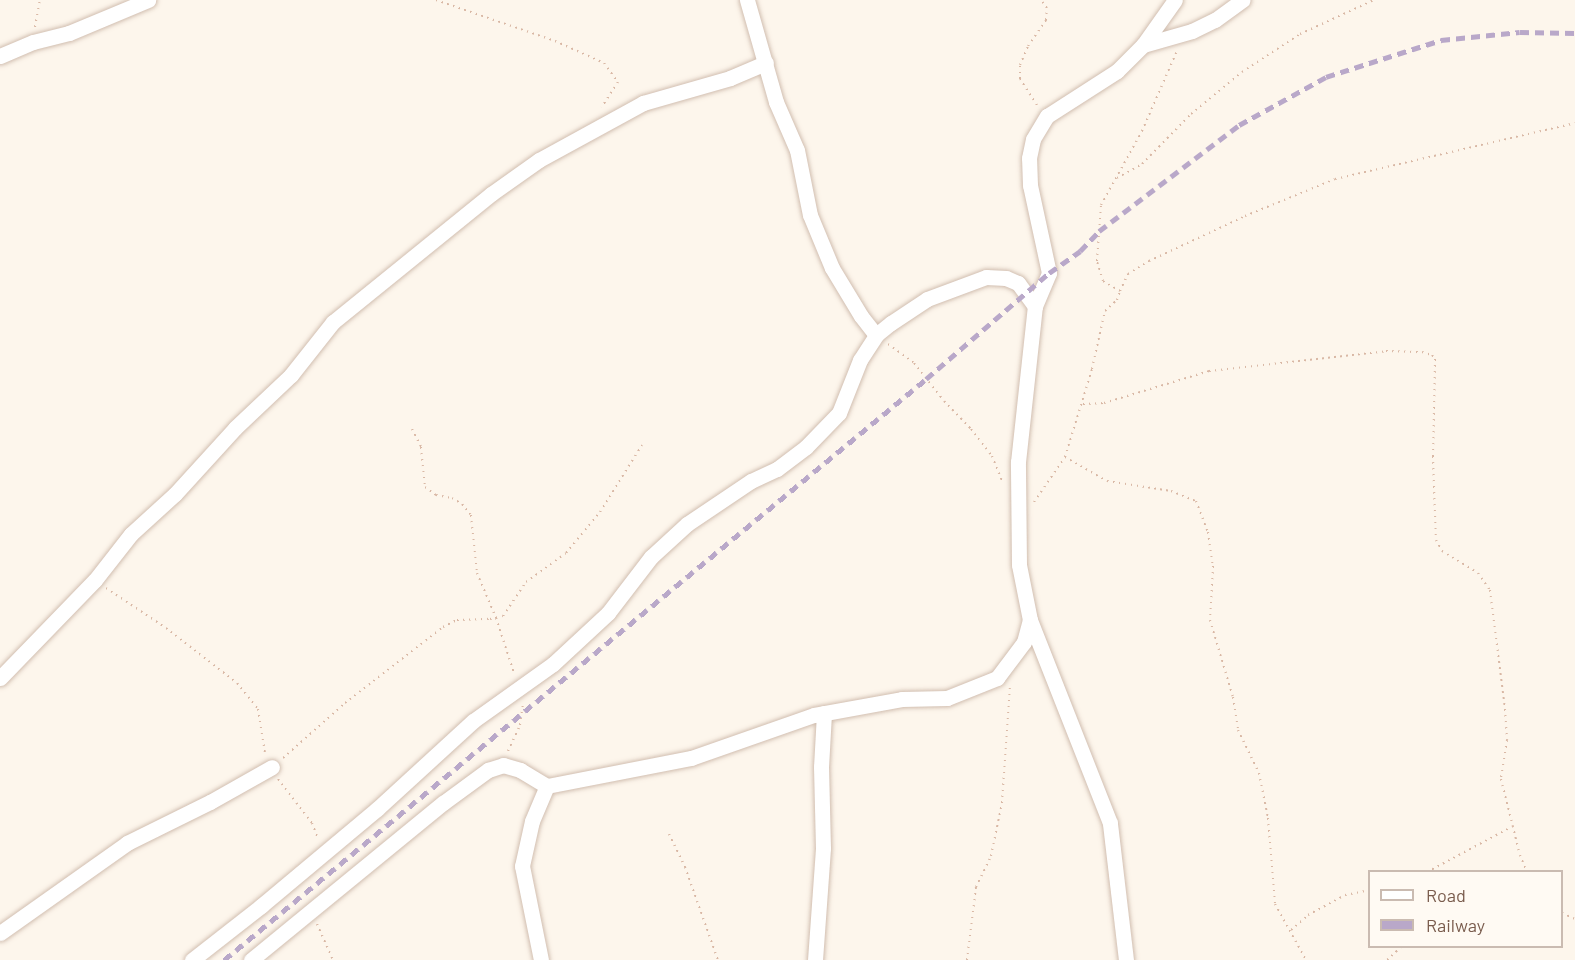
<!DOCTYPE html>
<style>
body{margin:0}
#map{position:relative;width:1575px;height:960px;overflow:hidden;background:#fdf6ec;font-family:Barlow,sans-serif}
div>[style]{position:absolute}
.path>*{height:2px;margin-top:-1px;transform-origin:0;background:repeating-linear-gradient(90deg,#d9b8a5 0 1.5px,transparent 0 6px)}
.roads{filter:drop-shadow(0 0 2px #d1beb0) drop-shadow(0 0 2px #d1beb0)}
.minor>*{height:15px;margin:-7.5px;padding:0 7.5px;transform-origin:7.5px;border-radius:7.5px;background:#fff}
.rail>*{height:4.5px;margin-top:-2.25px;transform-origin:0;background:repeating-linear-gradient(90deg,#b9a8c9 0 9px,transparent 0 15px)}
span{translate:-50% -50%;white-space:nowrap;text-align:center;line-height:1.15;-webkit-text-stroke:5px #fffaf3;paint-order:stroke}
.legend{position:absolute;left:1368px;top:870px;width:195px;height:78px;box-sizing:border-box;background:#fffaf3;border:2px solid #cabbb1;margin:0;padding:8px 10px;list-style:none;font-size:18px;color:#7a5c4d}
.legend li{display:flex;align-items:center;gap:12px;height:30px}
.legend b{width:30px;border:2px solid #cabbb1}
</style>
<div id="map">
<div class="path">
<div style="left:436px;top:0;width:126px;rotate:19deg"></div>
<div style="left:555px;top:41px;width:54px;rotate:24.2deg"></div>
<div style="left:604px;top:63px;width:24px;rotate:54deg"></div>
<div style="left:618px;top:82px;width:30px;rotate:123deg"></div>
<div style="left:35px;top:27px;width:27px;rotate:-80deg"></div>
<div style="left:1037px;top:105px;width:31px;rotate:-123deg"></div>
<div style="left:1020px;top:79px;width:14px;rotate:-90deg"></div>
<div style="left:1020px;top:65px;width:21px;rotate:-67deg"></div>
<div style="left:1028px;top:46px;width:32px;rotate:-55deg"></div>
<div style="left:1046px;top:20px;width:12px;rotate:-85deg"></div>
<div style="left:1047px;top:8px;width:10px;rotate:-127deg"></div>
<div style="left:1117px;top:178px;width:29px;rotate:-29deg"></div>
<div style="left:1142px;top:164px;width:70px;rotate:-45.6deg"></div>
<div style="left:1191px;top:114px;width:66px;rotate:-39.5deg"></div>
<div style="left:1242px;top:72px;width:69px;rotate:-33.2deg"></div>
<div style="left:1300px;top:34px;width:81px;rotate:-24.7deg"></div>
<div style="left:1120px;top:291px;width:19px;rotate:-65deg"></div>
<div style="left:1128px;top:274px;width:25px;rotate:-32deg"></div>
<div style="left:1149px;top:261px;width:106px;rotate:-25.1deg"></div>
<div style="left:1245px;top:216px;width:97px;rotate:-22.3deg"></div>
<div style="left:1335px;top:179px;width:246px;rotate:-13.1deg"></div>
<div style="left:888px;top:344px;width:32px;rotate:36deg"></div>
<div style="left:914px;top:363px;width:48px;rotate:51.7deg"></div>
<div style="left:944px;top:401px;width:39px;rotate:46deg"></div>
<div style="left:971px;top:429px;width:34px;rotate:52deg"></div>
<div style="left:992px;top:456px;width:27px;rotate:68deg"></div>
<div style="left:1083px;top:404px;width:21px;rotate:-3deg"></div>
<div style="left:1104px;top:403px;width:110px;rotate:-16.9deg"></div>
<div style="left:1209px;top:371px;width:178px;rotate:-6.4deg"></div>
<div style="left:1386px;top:351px;width:36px;rotate:2deg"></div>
<div style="left:1422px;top:352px;width:10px;rotate:17deg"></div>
<div style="left:1432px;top:355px;width:5px;rotate:53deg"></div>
<div style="left:1435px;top:359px;width:97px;rotate:91.2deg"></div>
<div style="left:1433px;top:456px;width:84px;rotate:88deg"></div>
<div style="left:1436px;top:540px;width:13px;rotate:61deg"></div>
<div style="left:1442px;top:551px;width:42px;rotate:31.4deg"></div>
<div style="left:1478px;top:573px;width:21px;rotate:55deg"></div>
<div style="left:1490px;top:590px;width:120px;rotate:82.8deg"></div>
<div style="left:1505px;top:709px;width:31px;rotate:86deg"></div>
<div style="left:1507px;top:740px;width:39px;rotate:99deg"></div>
<div style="left:1501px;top:779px;width:78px;rotate:76deg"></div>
<div style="left:1520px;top:855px;width:18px;rotate:68deg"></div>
<div style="left:412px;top:429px;width:20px;rotate:63deg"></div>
<div style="left:421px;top:447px;width:40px;rotate:84.3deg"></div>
<div style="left:425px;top:487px;width:14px;rotate:36deg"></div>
<div style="left:436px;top:495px;width:16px;rotate:11deg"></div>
<div style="left:452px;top:498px;width:12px;rotate:31deg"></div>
<div style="left:462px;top:504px;width:14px;rotate:51deg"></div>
<div style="left:471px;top:515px;width:58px;rotate:84.1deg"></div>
<div style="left:477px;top:573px;width:49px;rotate:67.1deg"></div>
<div style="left:496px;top:618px;width:58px;rotate:71.9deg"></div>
<div style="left:1065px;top:457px;width:48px;rotate:29.7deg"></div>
<div style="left:1107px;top:481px;width:65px;rotate:8.9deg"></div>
<div style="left:1171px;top:491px;width:27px;rotate:22deg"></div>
<div style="left:1196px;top:501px;width:33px;rotate:69deg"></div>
<div style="left:1208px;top:532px;width:34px;rotate:82deg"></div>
<div style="left:1213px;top:566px;width:54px;rotate:93.2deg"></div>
<div style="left:1210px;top:620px;width:80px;rotate:73.4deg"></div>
<div style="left:1233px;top:697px;width:33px;rotate:81deg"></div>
<div style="left:1238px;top:730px;width:48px;rotate:64deg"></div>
<div style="left:1259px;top:773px;width:46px;rotate:78.7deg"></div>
<div style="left:1268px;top:818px;width:86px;rotate:85.3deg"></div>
<div style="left:1275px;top:904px;width:64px;rotate:61deg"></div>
<div style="left:1034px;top:502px;width:55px;rotate:-55.4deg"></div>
<div style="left:1065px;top:457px;width:92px;rotate:-72.9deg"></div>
<div style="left:1092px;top:369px;width:59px;rotate:-77.4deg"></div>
<div style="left:1105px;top:311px;width:16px;rotate:-43deg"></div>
<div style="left:1117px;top:300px;width:9px;rotate:-72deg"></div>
<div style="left:1120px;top:291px;width:20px;rotate:-150deg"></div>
<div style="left:1103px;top:281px;width:21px;rotate:-107deg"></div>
<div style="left:1097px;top:261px;width:56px;rotate:-85.9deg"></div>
<div style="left:1101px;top:205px;width:85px;rotate:-61deg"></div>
<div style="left:1142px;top:131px;width:87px;rotate:-66.4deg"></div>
<div style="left:106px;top:588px;width:72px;rotate:33.7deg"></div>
<div style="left:166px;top:628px;width:90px;rotate:37.8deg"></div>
<div style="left:237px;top:683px;width:33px;rotate:51deg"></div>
<div style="left:258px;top:709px;width:45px;rotate:81deg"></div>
<div style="left:508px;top:751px;width:29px;rotate:-65deg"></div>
<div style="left:520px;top:725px;width:22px;rotate:-82deg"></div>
<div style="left:283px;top:758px;width:83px;rotate:-41.6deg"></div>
<div style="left:345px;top:703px;width:124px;rotate:-37.8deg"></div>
<div style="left:443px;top:627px;width:16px;rotate:-27deg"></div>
<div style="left:457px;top:620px;width:33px;rotate:-2deg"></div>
<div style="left:490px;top:619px;width:13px;rotate:-13deg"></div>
<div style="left:503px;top:616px;width:41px;rotate:-55.9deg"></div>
<div style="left:526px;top:582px;width:49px;rotate:-35.9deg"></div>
<div style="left:566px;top:553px;width:53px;rotate:-50.3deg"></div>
<div style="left:600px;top:512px;width:79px;rotate:-57.9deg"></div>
<div style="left:278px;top:779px;width:56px;rotate:52.3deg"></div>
<div style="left:312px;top:823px;width:17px;rotate:69deg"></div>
<div style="left:669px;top:834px;width:37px;rotate:64deg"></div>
<div style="left:685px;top:867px;width:99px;rotate:70.5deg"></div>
<div style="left:1427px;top:872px;width:98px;rotate:-28.1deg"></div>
<div style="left:1562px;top:913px;width:14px;rotate:25deg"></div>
<div style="left:317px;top:924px;width:39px;rotate:66deg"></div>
<div style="left:1291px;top:930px;width:23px;rotate:-41deg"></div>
<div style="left:1308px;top:915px;width:42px;rotate:-28.4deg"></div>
<div style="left:1345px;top:895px;width:25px;rotate:-11deg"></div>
<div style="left:967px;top:960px;width:74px;rotate:-83deg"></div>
<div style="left:976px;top:887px;width:34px;rotate:-64deg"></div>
<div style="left:991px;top:856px;width:54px;rotate:-78.3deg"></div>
<div style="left:1002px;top:803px;width:116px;rotate:-86.1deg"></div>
<div style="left:1387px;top:960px;width:21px;rotate:-43deg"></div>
</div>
<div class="roads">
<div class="minor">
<div style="left:747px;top:0;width:106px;rotate:74.1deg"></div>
<div style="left:776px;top:102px;width:52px;rotate:66.4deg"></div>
<div style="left:797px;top:150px;width:66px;rotate:78.7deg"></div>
<div style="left:810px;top:215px;width:57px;rotate:67.5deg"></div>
<div style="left:832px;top:268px;width:56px;rotate:58.9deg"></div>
<div style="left:861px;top:316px;width:24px;rotate:52deg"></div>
<div style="left:1143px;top:45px;width:51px;rotate:-15.9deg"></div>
<div style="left:1192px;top:31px;width:25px;rotate:-26deg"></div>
<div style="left:1215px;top:20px;width:34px;rotate:-36deg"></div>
<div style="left:0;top:56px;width:36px;rotate:-23deg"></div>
<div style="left:33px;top:42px;width:37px;rotate:-14deg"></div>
<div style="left:69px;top:33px;width:86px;rotate:-22.7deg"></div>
<div style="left:0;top:678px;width:136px;rotate:-45.9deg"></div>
<div style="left:95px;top:580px;width:58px;rotate:-52deg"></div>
<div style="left:131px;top:534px;width:59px;rotate:-42.3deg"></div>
<div style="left:175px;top:494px;width:89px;rotate:-47.7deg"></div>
<div style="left:235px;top:428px;width:77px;rotate:-43.4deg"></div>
<div style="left:291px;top:375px;width:68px;rotate:-51.6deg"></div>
<div style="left:333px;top:322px;width:203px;rotate:-39deg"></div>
<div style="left:491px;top:194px;width:59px;rotate:-35.3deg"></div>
<div style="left:539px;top:160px;width:119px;rotate:-28.7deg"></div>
<div style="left:643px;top:103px;width:91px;rotate:-16deg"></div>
<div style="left:730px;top:78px;width:39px;rotate:-23deg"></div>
<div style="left:0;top:933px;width:156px;rotate:-35.3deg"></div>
<div style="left:127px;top:843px;width:93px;rotate:-26.3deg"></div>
<div style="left:210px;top:802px;width:71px;rotate:-29.4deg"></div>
<div style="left:192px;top:960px;width:88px;rotate:-38deg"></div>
<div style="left:261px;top:906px;width:151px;rotate:-39.9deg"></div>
<div style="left:377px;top:809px;width:130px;rotate:-42.5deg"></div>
<div style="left:473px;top:721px;width:98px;rotate:-35.5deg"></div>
<div style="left:553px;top:664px;width:75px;rotate:-42.8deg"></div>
<div style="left:608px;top:613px;width:71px;rotate:-52.5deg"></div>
<div style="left:651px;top:557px;width:49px;rotate:-42.5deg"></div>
<div style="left:687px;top:524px;width:77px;rotate:-33.9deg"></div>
<div style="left:751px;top:481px;width:29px;rotate:-25deg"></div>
<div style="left:777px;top:469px;width:36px;rotate:-37deg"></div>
<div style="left:806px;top:447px;width:47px;rotate:-45.9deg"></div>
<div style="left:839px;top:413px;width:57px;rotate:-68.4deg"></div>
<div style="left:860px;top:360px;width:30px;rotate:-57deg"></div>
<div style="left:876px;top:335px;width:19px;rotate:-39deg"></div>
<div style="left:891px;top:323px;width:43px;rotate:-33.7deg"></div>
<div style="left:927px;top:299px;width:63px;rotate:-20.4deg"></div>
<div style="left:986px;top:277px;width:20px;rotate:3deg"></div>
<div style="left:1006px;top:278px;width:13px;rotate:23deg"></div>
<div style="left:1018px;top:283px;width:29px;rotate:54deg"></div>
<div style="left:251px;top:960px;width:248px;rotate:-39.3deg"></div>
<div style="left:443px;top:803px;width:56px;rotate:-36.3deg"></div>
<div style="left:488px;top:770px;width:16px;rotate:-18deg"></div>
<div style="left:503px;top:765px;width:18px;rotate:16deg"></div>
<div style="left:520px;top:770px;width:31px;rotate:31deg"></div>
<div style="left:541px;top:960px;width:96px;rotate:-101.4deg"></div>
<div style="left:522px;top:866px;width:46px;rotate:-77.5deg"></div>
<div style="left:532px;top:821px;width:38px;rotate:-67deg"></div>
<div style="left:547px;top:786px;width:147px;rotate:-11deg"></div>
<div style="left:691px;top:758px;width:130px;rotate:-19.3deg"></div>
<div style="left:814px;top:715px;width:89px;rotate:-10.3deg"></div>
<div style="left:902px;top:699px;width:45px;rotate:-1.3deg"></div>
<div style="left:947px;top:698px;width:54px;rotate:-21.8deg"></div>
<div style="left:997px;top:678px;width:45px;rotate:-53.1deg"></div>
<div style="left:1024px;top:642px;width:23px;rotate:-75deg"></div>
<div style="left:815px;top:960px;width:112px;rotate:-85.9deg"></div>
<div style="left:823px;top:848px;width:81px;rotate:-91.4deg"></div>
<div style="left:821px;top:767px;width:54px;rotate:-86.8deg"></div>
<div style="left:1126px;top:960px;width:138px;rotate:-96.7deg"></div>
<div style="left:1110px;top:823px;width:218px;rotate:-111.5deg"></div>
<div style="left:1030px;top:620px;width:56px;rotate:-101.3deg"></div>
<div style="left:1019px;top:565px;width:103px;rotate:-90.6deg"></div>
<div style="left:1018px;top:462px;width:157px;rotate:-83.8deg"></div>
<div style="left:1035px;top:306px;width:36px;rotate:-67deg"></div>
<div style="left:1049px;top:273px;width:90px;rotate:-102.2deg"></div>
<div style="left:1030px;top:185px;width:27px;rotate:-92deg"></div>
<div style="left:1029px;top:158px;width:19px;rotate:-78deg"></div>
<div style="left:1033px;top:139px;width:27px;rotate:-59deg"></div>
<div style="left:1047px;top:116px;width:83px;rotate:-32.7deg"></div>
<div style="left:1117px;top:71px;width:37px;rotate:-45deg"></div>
<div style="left:1143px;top:45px;width:55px;rotate:-54.6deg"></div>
</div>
</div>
<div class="rail">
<div style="left:224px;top:960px;width:911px;rotate:-39.61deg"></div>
<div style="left:926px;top:379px;width:162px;rotate:-40.8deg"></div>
<div style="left:1049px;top:273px;width:38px;rotate:-35deg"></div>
<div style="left:1080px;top:251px;width:28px;rotate:-46deg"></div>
<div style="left:1099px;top:231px;width:176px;rotate:-37.1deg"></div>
<div style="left:1239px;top:125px;width:99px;rotate:-28.9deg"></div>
<div style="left:1326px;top:77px;width:121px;rotate:-17.8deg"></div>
<div style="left:1441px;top:40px;width:79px;rotate:-5.8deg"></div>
<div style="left:1520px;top:32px;width:55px;rotate:1deg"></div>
</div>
<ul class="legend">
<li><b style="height:8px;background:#fff"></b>Road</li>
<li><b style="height:8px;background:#b9a8c9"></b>Railway</li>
</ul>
</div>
